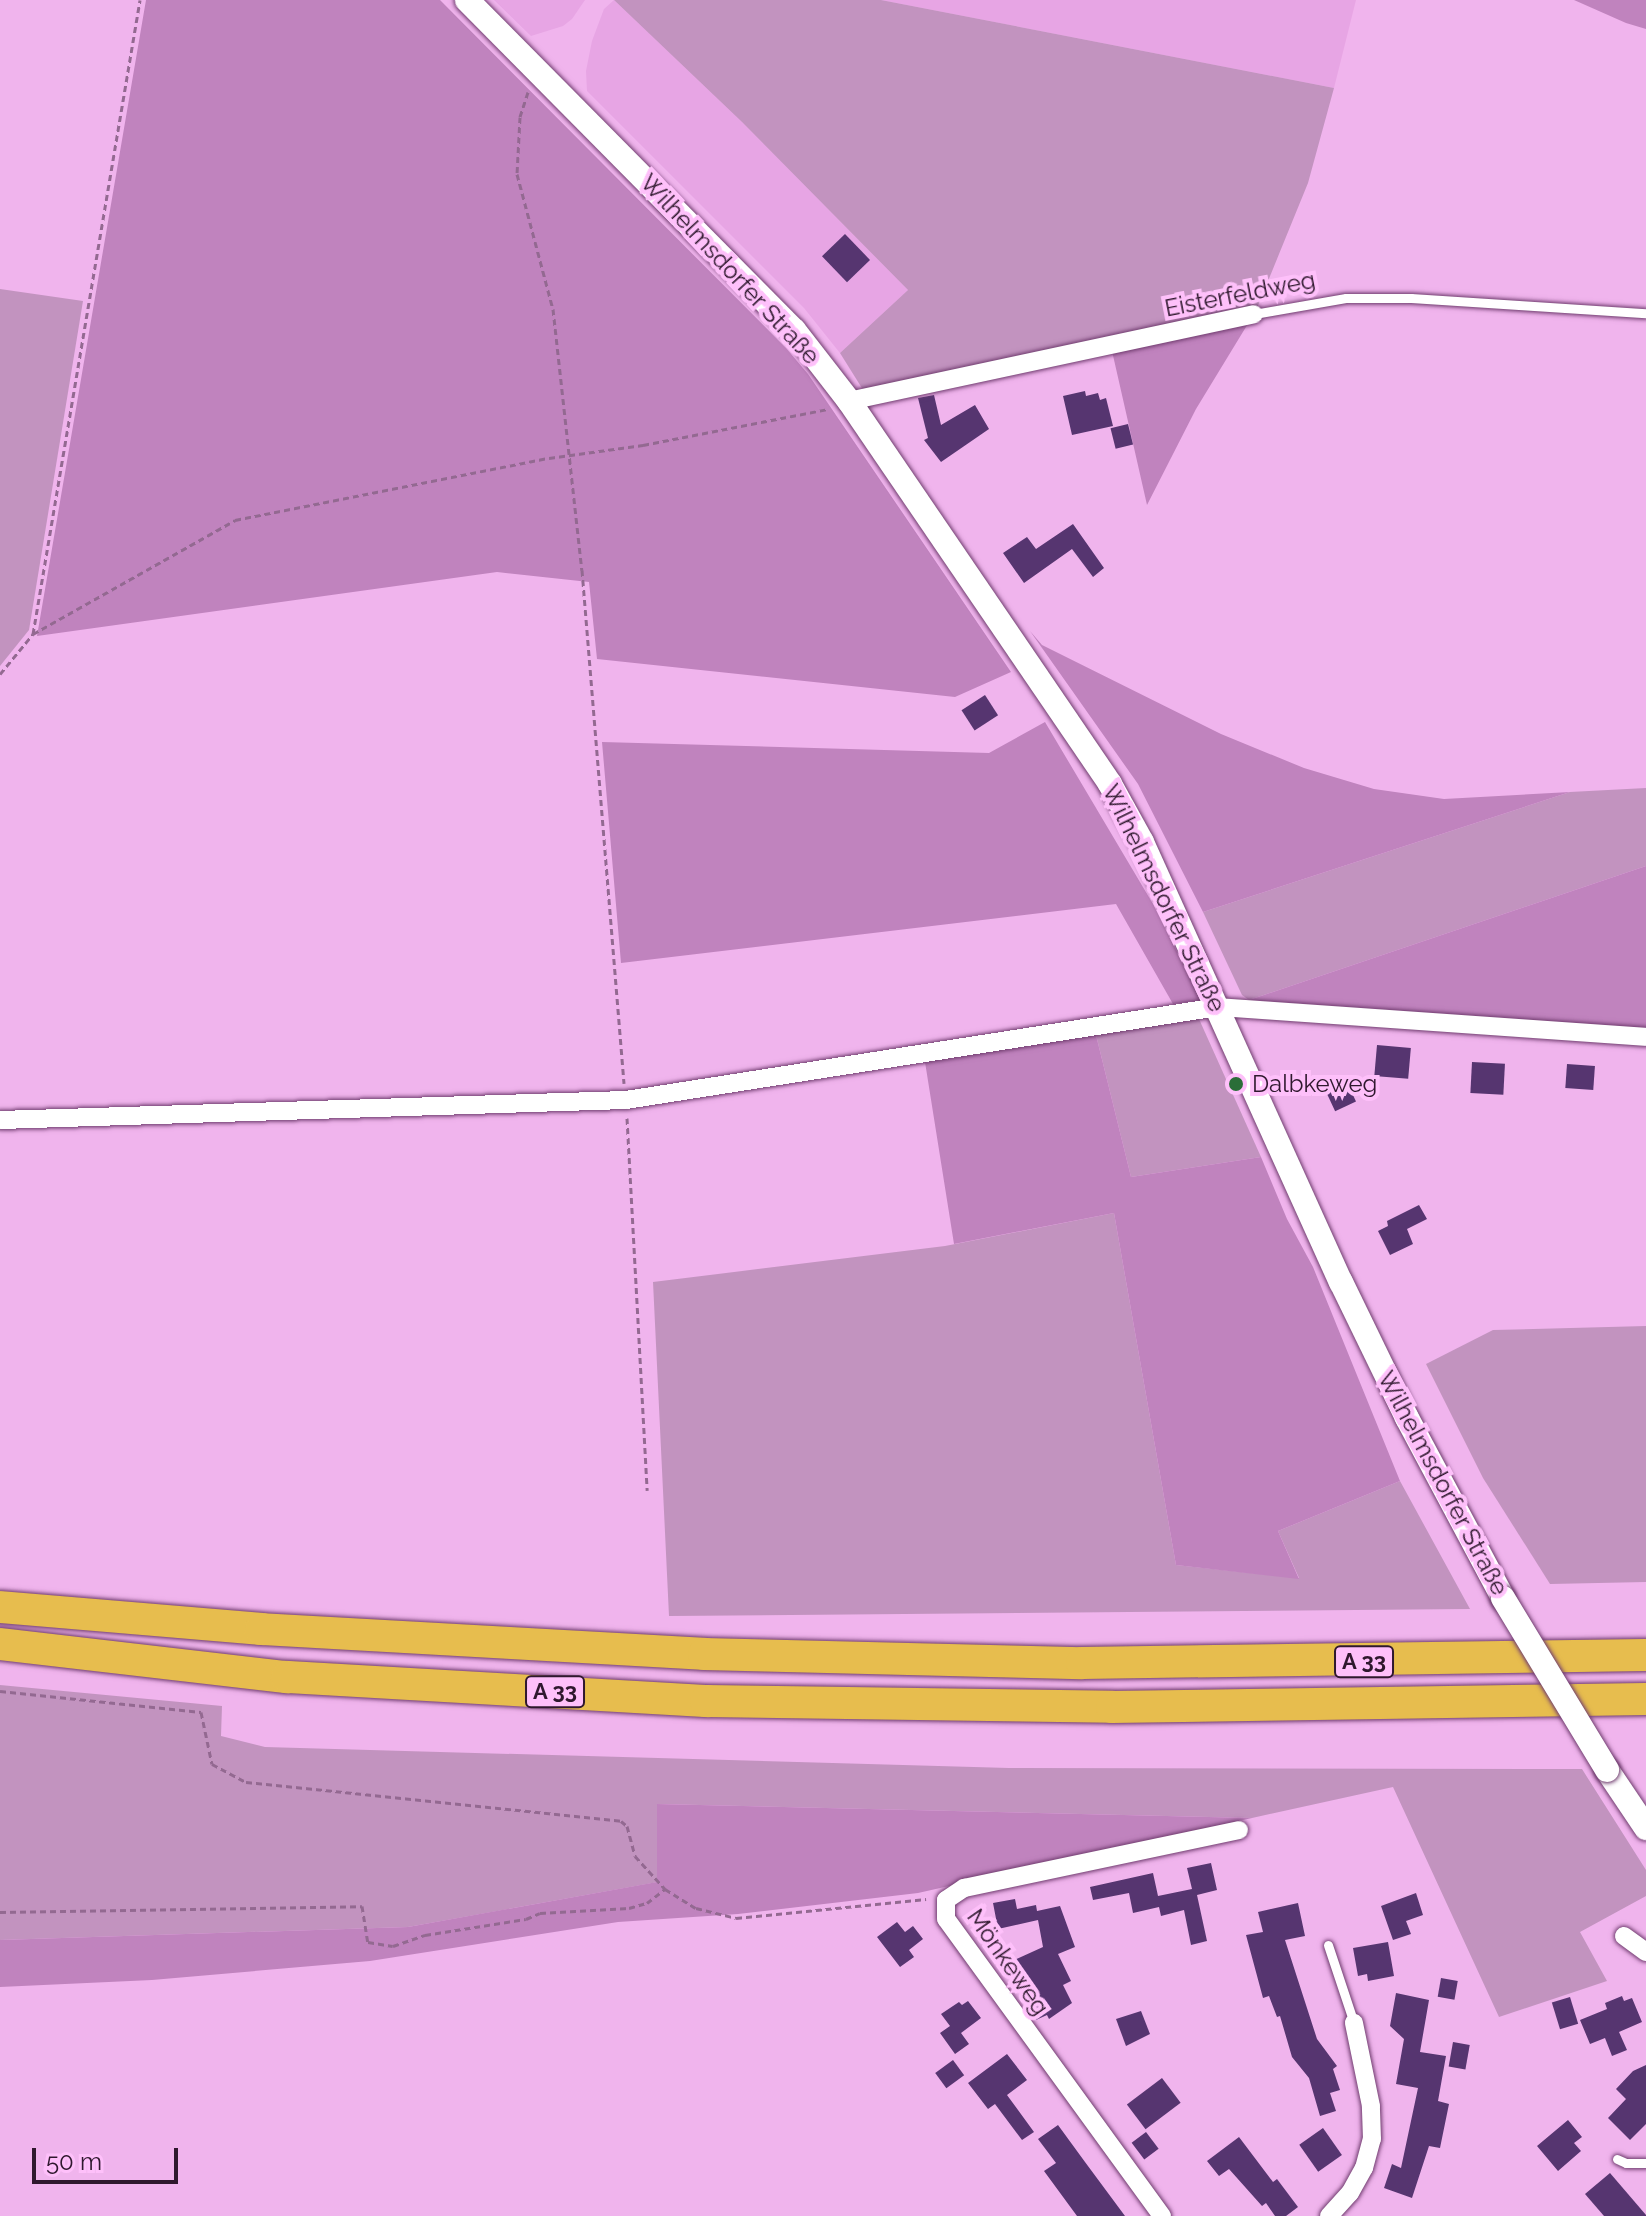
<!DOCTYPE html>
<meta charset="utf-8">
<style>
body{margin:0}
#map{position:relative;width:1646px;height:2216px;overflow:hidden;background:#f0b4ed;font-family:Raleway,sans-serif}
div>[style]{position:absolute}
.built>*{inset:0;background:#e7a5e4}
.green>*{inset:0;background:#c293bf}
.forest>*{inset:0;background:#c083be}
.building>*{inset:0;background:#563570;transform-origin:0 0}
.path>*{height:3px;margin-top:-1.5px;transform-origin:0;background:repeating-linear-gradient(90deg,#936991 0 6px,transparent 0 10px)}
.roads{filter:drop-shadow(0 0 2px #703c6f) drop-shadow(0 0 2px #703c6f)}
.lane>*{height:9px;margin:-4.5px;padding:0 4.5px;transform-origin:4.5px;border-radius:4.5px;background:#fff}
.street>*{height:18px;margin:-9px;padding:0 9px;transform-origin:9px;border-radius:9px;background:#fff}
.secondary>*{height:24px;margin:-12px;padding:0 12px;transform-origin:12px;border-radius:12px;background:#fff}
.highway>*{height:32px;margin:-16px;padding:0 16px;transform-origin:16px;border-radius:16px;background:#e7bd4e}
.bridges{filter:drop-shadow(0 0 2px #703c6f) drop-shadow(0 0 2px #703c6f)}
.secondary-bridge>*{height:24px;margin:-12px;padding:0 12px;transform-origin:12px;border-radius:12px;background:#fff}
.dots>*{width:22px;height:22px;translate:-50% -50%;box-sizing:border-box;border:4px solid #fec0fa;border-radius:50%}
span{translate:-50% -50%;white-space:nowrap;text-align:center;line-height:1.15;-webkit-text-stroke:8px #fec0fa;paint-order:stroke}
.shield-label span{padding:2px 6px;background:#fec0fa;border:2px solid;border-radius:6px;-webkit-text-stroke-width:0}
.shield-label{font-size:22px;color:#2f182e;font-weight:700}
.street-label{font-size:24px;color:#2f182e}
.poi-label{font-size:24px;color:#2f182e}
.left{translate:0 -50%;text-align:left}
.scale{position:absolute;left:32px;top:2148px;width:146px;height:36px;box-sizing:border-box;border:4px solid #2f182e;border-top:0;padding-left:10px;font-size:24px;line-height:28px;white-space:nowrap;color:#2f182e;-webkit-text-stroke:6px #fec0fa;paint-order:stroke}
</style>
<div id="map">
<div class="built">
<div style="clip-path:polygon(494px 0,585px 0,572px 19px,563px 26px,531px 36px)"></div>
<div style="clip-path:polygon(614px 0,742px 122px,908px 290px,840px 353px,804px 308px,587px 91px,586px 71px,592px 41px,604px 9px)"></div>
<div style="clip-path:polygon(881px 0,1356px 0,1334px 88px)"></div>
</div>
<div class="green">
<div style="clip-path:polygon(614px 0,881px 0,1334px 88px,1308px 183px,1257px 308px,865px 393px,840px 353px,908px 290px,742px 122px)"></div>
<div style="clip-path:polygon(0 289px,83px 301px,29px 630px,0 666px)"></div>
<div style="clip-path:polygon(1646px 788px,1646px 866px,1249px 1000px,1242px 995px,1203px 912px,1570px 792px)"></div>
<div style="clip-path:polygon(1199px 1019px,1261px 1157px,1131px 1177px,1096px 1035px)"></div>
<div style="clip-path:polygon(1114px 1213px,1176px 1565px,1299px 1578px,1278px 1531px,1400px 1481px,1470px 1609px,669px 1616px,653px 1282px,945px 1246px)"></div>
<div style="clip-path:polygon(1646px 1326px,1646px 1582px,1550px 1584px,1483px 1478px,1426px 1364px,1493px 1330px)"></div>
<div style="clip-path:polygon(0 1685px,222px 1706px,221px 1736px,265px 1747px,1009px 1768px,1582px 1769px,1646px 1870px,1646px 1896px,1580px 1932px,1607px 1981px,1499px 2017px,1393px 1787px,1252px 1818px,657px 1804px,658px 1882px,408px 1927px,0 1940px)"></div>
</div>
<div class="forest">
<div style="clip-path:polygon(146px 0,440px 0,786px 348px,808px 374px,1011px 672px,955px 697px,597px 659px,589px 582px,497px 572px,37px 636px)"></div>
<div style="clip-path:polygon(1574px 0,1646px 0,1646px 29px,1626px 23px)"></div>
<div style="clip-path:polygon(1249px 322px,1196px 409px,1147px 505px,1112px 351px)"></div>
<div style="clip-path:polygon(1030px 631px,1042px 645px,1221px 734px,1304px 768px,1374px 789px,1444px 799px,1570px 792px,1203px 912px,1138px 784px)"></div>
<div style="clip-path:polygon(1045px 722px,1153px 904px,1201px 1000px,1173px 1004px,1116px 904px,621px 963px,602px 742px,989px 753px)"></div>
<div style="clip-path:polygon(1646px 866px,1646px 1028px,1249px 1000px)"></div>
<div style="clip-path:polygon(1096px 1035px,1131px 1177px,1261px 1157px,1287px 1219px,1313px 1267px,1400px 1481px,1278px 1531px,1299px 1579px,1176px 1565px,1114px 1213px,954px 1244px,925px 1062px)"></div>
<div style="clip-path:polygon(657px 1804px,1252px 1818px,918px 1893px,738px 1914px,618px 1922px,370px 1961px,152px 1980px,0 1987px,0 1940px,408px 1927px,657px 1882px)"></div>
</div>
<div class="building">
<div style="left:845px;top:234px;width:36px;height:32px;rotate:46deg"></div>
<div style="clip-path:polygon(1085px 391px,1086px 396px,1098px 393px,1100px 400px,1106px 398px,1113px 426px,1072px 435px,1063px 396px)"></div>
<div style="clip-path:polygon(934px 395px,941px 425px,975px 405px,989px 429px,941px 462px,924px 440px,928px 438px,918px 398px)"></div>
<div style="left:1128px;top:424px;width:21px;height:18px;rotate:76deg"></div>
<div style="clip-path:polygon(1073px 524px,1104px 568px,1093px 577px,1072px 549px,1024px 583px,1003px 553px,1027px 537px,1036px 549px)"></div>
<div style="left:985px;top:695px;width:24px;height:28px;rotate:57deg"></div>
<div style="left:1377px;top:1045px;width:34px;height:31px;rotate:5deg"></div>
<div style="left:1472px;top:1062px;width:33px;height:31px;rotate:3deg"></div>
<div style="left:1567px;top:1064px;width:28px;height:24px;rotate:4deg"></div>
<div style="left:1345px;top:1078px;width:26px;height:23px;rotate:65deg"></div>
<div style="clip-path:polygon(1419px 1205px,1427px 1219px,1407px 1229px,1413px 1244px,1390px 1255px,1378px 1231px,1388px 1226px,1387px 1221px)"></div>
<div style="clip-path:polygon(1211px 1863px,1217px 1890px,1197px 1895px,1207px 1941px,1191px 1945px,1184px 1910px,1161px 1916px,1159px 1907px,1133px 1913px,1129px 1893px,1093px 1900px,1090px 1887px,1153px 1873px,1158px 1896px,1192px 1889px,1187px 1868px)"></div>
<div style="clip-path:polygon(1416px 1893px,1423px 1915px,1406px 1921px,1411px 1934px,1393px 1940px,1381px 1906px)"></div>
<div style="clip-path:polygon(1015px 1899px,1017px 1909px,1036px 1905px,1037px 1911px,1060px 1906px,1075px 1947px,1058px 1954px,1071px 1981px,1063px 1985px,1072px 2003px,1049px 2019px,1047px 2015px,1036px 2020px,1012px 1961px,1043px 1947px,1038px 1920px,998px 1929px,993px 1903px)"></div>
<div style="clip-path:polygon(1298px 1903px,1305px 1936px,1285px 1940px,1317px 2039px,1337px 2066px,1333px 2069px,1340px 2090px,1330px 2093px,1336px 2111px,1320px 2116px,1309px 2078px,1292px 2057px,1280px 2016px,1277px 2017px,1269px 1996px,1263px 1998px,1246px 1935px,1263px 1932px,1258px 1912px)"></div>
<div style="clip-path:polygon(897px 1922px,905px 1932px,913px 1926px,923px 1939px,909px 1950px,914px 1957px,900px 1967px,877px 1937px)"></div>
<div style="clip-path:polygon(1388px 1942px,1394px 1976px,1368px 1981px,1367px 1974px,1358px 1976px,1353px 1948px)"></div>
<div style="left:1441px;top:1978px;width:17px;height:19px;rotate:10deg"></div>
<div style="clip-path:polygon(1396px 1993px,1429px 2000px,1420px 2052px,1446px 2056px,1438px 2101px,1449px 2104px,1440px 2148px,1429px 2146px,1412px 2198px,1384px 2188px,1392px 2164px,1401px 2168px,1418px 2088px,1396px 2084px,1404px 2039px,1390px 2026px)"></div>
<div style="clip-path:polygon(1622px 1996px,1624px 2001px,1632px 1998px,1642px 2022px,1619px 2032px,1627px 2050px,1612px 2056px,1605px 2038px,1590px 2044px,1580px 2020px,1607px 2009px,1605px 2003px)"></div>
<div style="left:1570px;top:1997px;width:28px;height:19px;rotate:73deg"></div>
<div style="clip-path:polygon(968px 2001px,981px 2018px,961px 2033px,969px 2044px,955px 2054px,940px 2033px,950px 2026px,941px 2014px,959px 2002px,962px 2005px)"></div>
<div style="clip-path:polygon(1141px 2011px,1150px 2034px,1126px 2046px,1116px 2019px)"></div>
<div style="left:1453px;top:2042px;width:17px;height:25px;rotate:10deg"></div>
<div style="clip-path:polygon(1007px 2054px,1027px 2080px,1007px 2095px,1034px 2132px,1022px 2140px,995px 2104px,988px 2109px,968px 2083px)"></div>
<div style="left:953px;top:2060px;width:19px;height:22px;rotate:54deg"></div>
<div style="clip-path:polygon(1646px 2065px,1646px 2124px,1630px 2140px,1608px 2118px,1626px 2099px,1616px 2089px,1633px 2071px)"></div>
<div style="left:1162px;top:2078px;width:31px;height:44px;rotate:53deg"></div>
<div style="clip-path:polygon(1568px 2120px,1582px 2137px,1574px 2143px,1581px 2151px,1558px 2171px,1537px 2146px)"></div>
<div style="clip-path:polygon(1058px 2125px,1085px 2162px,1125px 2216px,1077px 2216px,1044px 2171px,1056px 2163px,1038px 2139px)"></div>
<div style="left:1323px;top:2128px;width:33px;height:29px;rotate:55deg"></div>
<div style="left:1146px;top:2132px;width:21px;height:18px;rotate:53deg"></div>
<div style="clip-path:polygon(1239px 2137px,1273px 2182px,1277px 2179px,1298px 2207px,1286px 2216px,1275px 2216px,1266px 2203px,1262px 2206px,1229px 2169px,1219px 2176px,1207px 2161px)"></div>
<div style="clip-path:polygon(1610px 2173px,1646px 2215px,1646px 2216px,1604px 2216px,1585px 2194px)"></div>
</div>
<div class="path">
<div style="left:528px;top:92px;width:26px;rotate:108deg"></div>
<div style="left:520px;top:117px;width:57px;rotate:93deg"></div>
<div style="left:517px;top:174px;width:140px;rotate:75.1deg"></div>
<div style="left:553px;top:309px;width:263px;rotate:83.7deg"></div>
<div style="left:582px;top:570px;width:515px;rotate:85.32deg"></div>
<div style="left:33px;top:634px;width:232px;rotate:-29.4deg"></div>
<div style="left:235px;top:520px;width:320px;rotate:-11.2deg"></div>
<div style="left:549px;top:458px;width:95px;rotate:-7.9deg"></div>
<div style="left:643px;top:445px;width:188px;rotate:-11deg"></div>
<div style="left:0;top:674px;width:52px;rotate:-50.5deg"></div>
<div style="left:33px;top:634px;width:643px;rotate:-80.42deg"></div>
<div style="left:627px;top:1118px;width:373px;rotate:86.9deg"></div>
<div style="left:0;top:1691px;width:202px;rotate:6deg"></div>
<div style="left:201px;top:1712px;width:53px;rotate:78.1deg"></div>
<div style="left:212px;top:1764px;width:38px;rotate:28deg"></div>
<div style="left:246px;top:1782px;width:377px;rotate:5.9deg"></div>
<div style="left:621px;top:1821px;width:8px;rotate:40deg"></div>
<div style="left:627px;top:1826px;width:31px;rotate:75deg"></div>
<div style="left:635px;top:1856px;width:45px;rotate:47.7deg"></div>
<div style="left:665px;top:1889px;width:36px;rotate:32deg"></div>
<div style="left:696px;top:1908px;width:41px;rotate:14deg"></div>
<div style="left:736px;top:1918px;width:191px;rotate:-5.7deg"></div>
<div style="left:0;top:1912px;width:362px;rotate:-0.9deg"></div>
<div style="left:362px;top:1906px;width:36px;rotate:81deg"></div>
<div style="left:368px;top:1942px;width:25px;rotate:9deg"></div>
<div style="left:393px;top:1946px;width:34px;rotate:-19deg"></div>
<div style="left:425px;top:1935px;width:102px;rotate:-9deg"></div>
<div style="left:526px;top:1919px;width:15px;rotate:-23deg"></div>
<div style="left:540px;top:1913px;width:89px;rotate:-3.2deg"></div>
<div style="left:629px;top:1908px;width:19px;rotate:-16deg"></div>
<div style="left:647px;top:1903px;width:23px;rotate:-38deg"></div>
</div>
<div class="roads">
<div class="lane">
<div style="left:1254px;top:314px;width:93px;rotate:-9.9deg"></div>
<div style="left:1346px;top:298px;width:65px"></div>
<div style="left:1411px;top:298px;width:235px;rotate:3.7deg"></div>
<div style="left:1328px;top:1945px;width:82px;rotate:71.6deg"></div>
<div style="left:1617px;top:2159px;width:10px;rotate:24deg"></div>
<div style="left:1626px;top:2163px;width:20px"></div>
</div>
<div class="street">
<div style="left:849px;top:401px;width:414px;rotate:-12.1deg"></div>
<div style="left:0;top:1120px;width:626px;rotate:-1.83deg"></div>
<div style="left:626px;top:1100px;width:599px;rotate:-8.93deg"></div>
<div style="left:1218px;top:1007px;width:429px;rotate:4deg"></div>
<div style="left:1624px;top:1936px;width:27px;rotate:36deg"></div>
<div style="left:1162px;top:2216px;width:367px;rotate:-126deg"></div>
<div style="left:946px;top:1919px;width:19px;rotate:-90deg"></div>
<div style="left:946px;top:1900px;width:22px;rotate:-34deg"></div>
<div style="left:964px;top:1888px;width:281px;rotate:-11.9deg"></div>
<div style="left:1329px;top:2216px;width:31px;rotate:-48deg"></div>
<div style="left:1350px;top:2193px;width:29px;rotate:-61deg"></div>
<div style="left:1364px;top:2168px;width:30px;rotate:-75deg"></div>
<div style="left:1372px;top:2139px;width:33px;rotate:-92deg"></div>
<div style="left:1371px;top:2106px;width:85px;rotate:-101.6deg"></div>
</div>
<div class="secondary">
<div style="left:467px;top:0;width:465px;rotate:45.3deg"></div>
<div style="left:794px;top:330px;width:90px;rotate:52.2deg"></div>
<div style="left:849px;top:401px;width:463px;rotate:55.7deg"></div>
<div style="left:1110px;top:784px;width:66px;rotate:61.1deg"></div>
<div style="left:1142px;top:842px;width:483px;rotate:65.7deg"></div>
<div style="left:1341px;top:1282px;width:151px;rotate:64.1deg"></div>
<div style="left:1407px;top:1418px;width:204px;rotate:61.9deg"></div>
<div style="left:1607px;top:1770px;width:70px;rotate:56.1deg"></div>
</div>
<div class="highway">
<div style="left:0;top:1607px;width:262px;rotate:4.8deg"></div>
<div style="left:261px;top:1629px;width:444px;rotate:3.2deg"></div>
<div style="left:704px;top:1654px;width:378px;rotate:1.4deg"></div>
<div style="left:1082px;top:1663px;width:564px;rotate:-0.81deg"></div>
<div style="left:0;top:1644px;width:289px;rotate:6.6deg"></div>
<div style="left:287px;top:1677px;width:420px;rotate:3.3deg"></div>
<div style="left:706px;top:1701px;width:406px;rotate:0.8deg"></div>
<div style="left:1112px;top:1707px;width:534px;rotate:-0.86deg"></div>
</div>
</div>
<div class="bridges">
<div class="secondary-bridge">
<div style="left:1503px;top:1598px;width:201px;rotate:58.8deg"></div>
</div>
</div>
<div class="dots">
<div style="left:1236px;top:1084px;background:#2a6e38"></div>
</div>
<div class="shield-label">
<span style="left:1364px;top:1662px">A 33</span>
<span style="left:555px;top:1692px">A 33</span>
</div>
<div class="street-label">
<span style="left:730px;top:269px;rotate:47deg">Wilhelmsdorfer Straße</span>
<span style="left:1240px;top:294px;rotate:-11deg">Eisterfeldweg</span>
<span style="left:1164px;top:898px;rotate:64deg">Wilhelmsdorfer Straße</span>
<span style="left:1443px;top:1483px;rotate:62deg">Wilhelmsdorfer Straße</span>
<span style="left:1008px;top:1962px;rotate:55deg">Mönkeweg</span>
</div>
<div class="poi-label">
<span class="left" style="left:1252px;top:1084px">Dalbkeweg</span>
</div>
<div class="scale">50 m</div>
</div>
